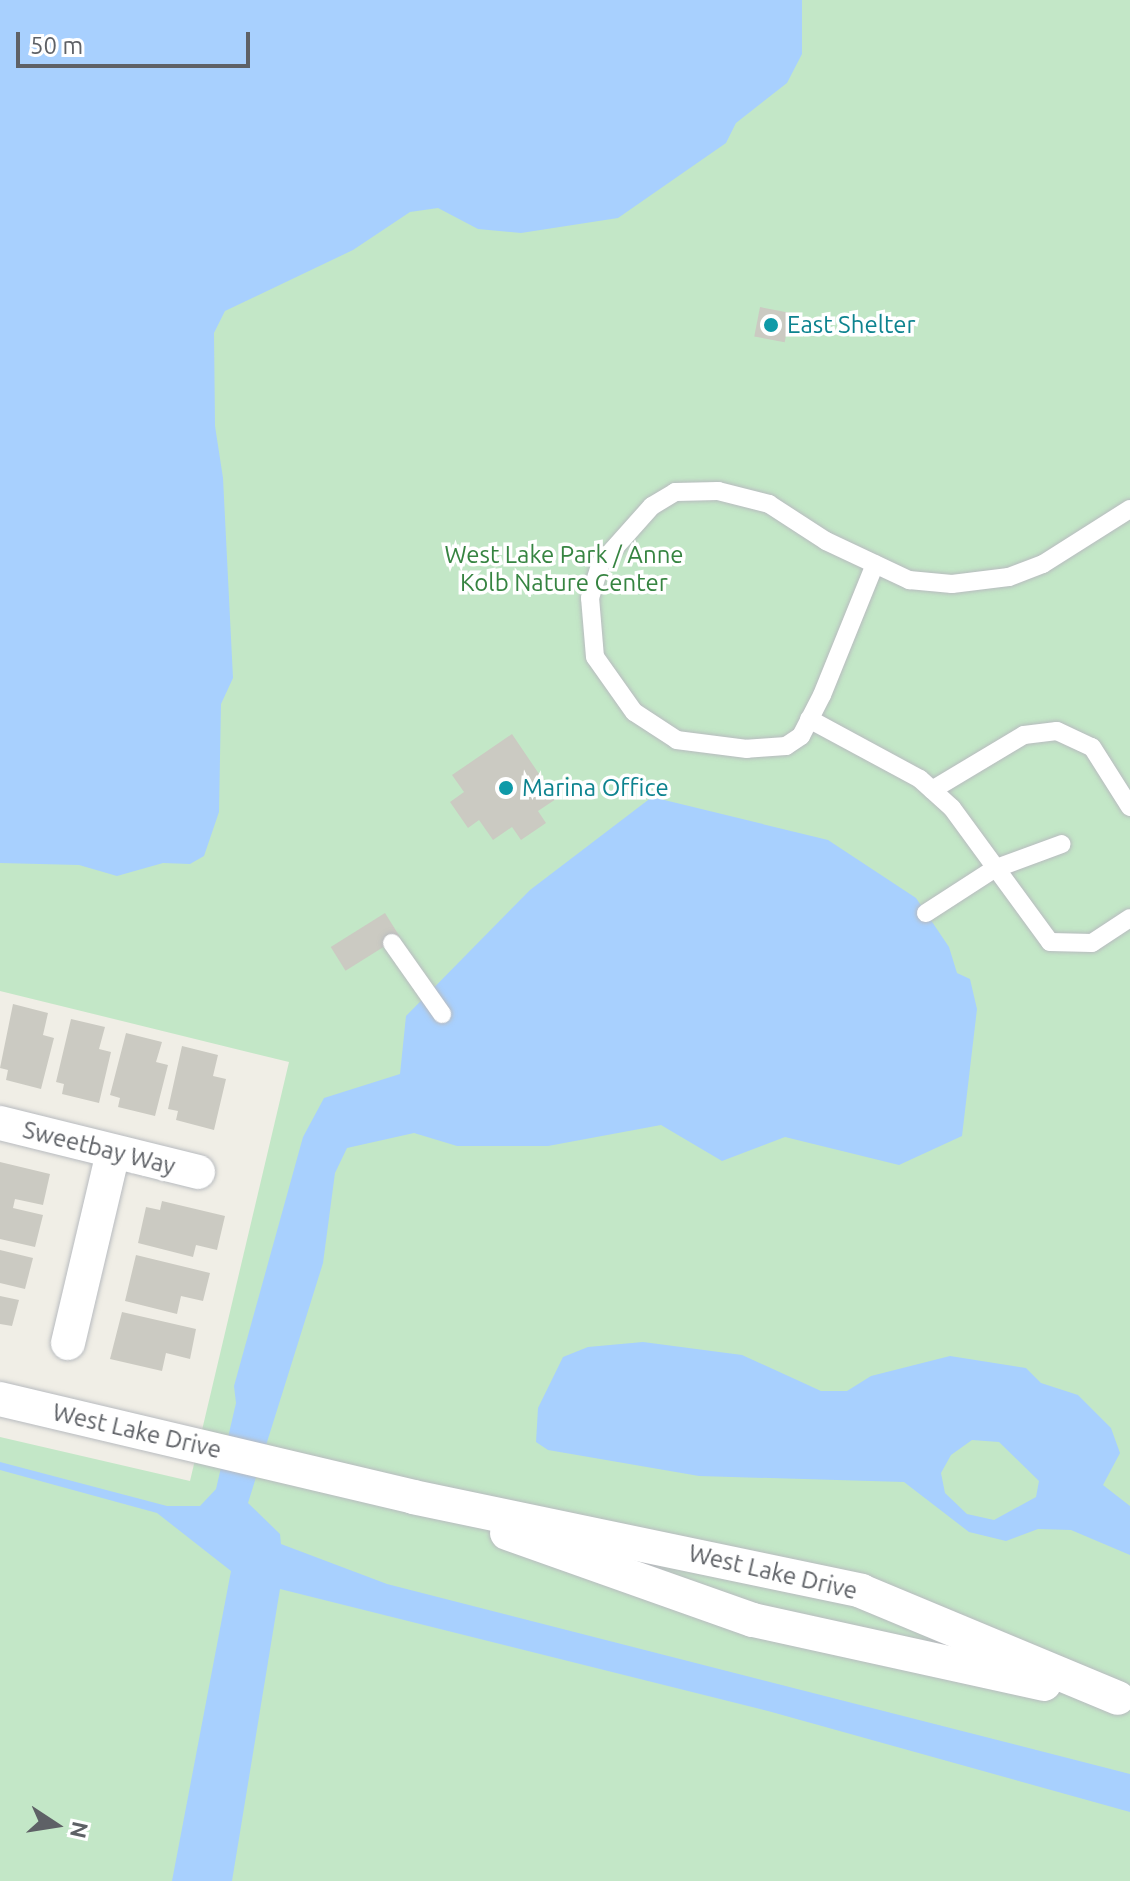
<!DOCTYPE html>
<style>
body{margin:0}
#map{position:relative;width:1130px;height:1881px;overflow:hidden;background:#f0eee6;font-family:Ubuntu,sans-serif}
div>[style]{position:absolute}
.green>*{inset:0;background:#c3e7c7}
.water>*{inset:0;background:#a8d0fe}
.building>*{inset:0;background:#cbcac2;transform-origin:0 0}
.roads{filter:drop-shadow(0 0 2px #b8bbbf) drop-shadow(0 0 2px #b8bbbf)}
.lane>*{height:18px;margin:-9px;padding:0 9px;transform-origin:9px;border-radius:9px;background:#fff}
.street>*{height:34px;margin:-17px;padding:0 17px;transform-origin:17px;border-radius:17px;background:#fff}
.dots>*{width:22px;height:22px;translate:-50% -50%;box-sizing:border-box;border:4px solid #fff;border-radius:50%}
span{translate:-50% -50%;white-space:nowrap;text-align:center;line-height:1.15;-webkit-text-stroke:7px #fff;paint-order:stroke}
.culture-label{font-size:24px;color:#0d838f}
.left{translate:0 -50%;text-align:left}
.park-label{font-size:24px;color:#368441}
.street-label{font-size:24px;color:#5e6166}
.north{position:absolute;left:16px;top:1785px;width:80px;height:80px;-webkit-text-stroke:6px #fff;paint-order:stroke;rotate:102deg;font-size:22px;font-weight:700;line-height:32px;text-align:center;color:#5e6166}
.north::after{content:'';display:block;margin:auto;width:28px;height:36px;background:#5e6166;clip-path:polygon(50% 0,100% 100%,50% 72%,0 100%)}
.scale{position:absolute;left:16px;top:32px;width:234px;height:36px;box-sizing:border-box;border:4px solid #5e6166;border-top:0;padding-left:10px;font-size:24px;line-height:28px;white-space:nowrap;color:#5e6166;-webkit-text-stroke:6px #fff;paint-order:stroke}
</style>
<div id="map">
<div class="green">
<div style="clip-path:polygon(0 0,1130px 0,1130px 1881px,0 1881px,0 1437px,190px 1481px,289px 1062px,0 991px)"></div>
</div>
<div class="water">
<div style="clip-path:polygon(0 0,802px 0,802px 54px,787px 83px,736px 123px,726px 143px,618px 218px,521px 233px,478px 229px,438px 208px,410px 212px,353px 250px,225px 311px,214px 333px,215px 426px,223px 478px,233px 678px,221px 704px,219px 812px,204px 856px,190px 864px,163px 863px,117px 876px,79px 865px,0 863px)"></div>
<div style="clip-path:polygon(652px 797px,828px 840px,916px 898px,949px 947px,957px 973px,970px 979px,977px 1009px,962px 1136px,899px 1165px,785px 1137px,722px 1161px,661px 1125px,548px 1146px,457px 1146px,414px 1133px,347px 1148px,335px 1173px,323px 1263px,248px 1503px,280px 1534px,281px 1544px,387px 1584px,1130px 1774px,1130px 1812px,768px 1711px,280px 1589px,232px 1881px,172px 1881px,231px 1571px,157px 1513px,0 1470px,0 1462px,167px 1506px,200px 1506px,216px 1489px,236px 1403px,234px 1386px,303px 1137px,324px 1098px,400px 1074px,406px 1016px,530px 890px)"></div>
<div style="clip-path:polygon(evenodd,643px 1342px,742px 1355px,821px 1391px,847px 1391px,871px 1376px,950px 1356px,1026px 1368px,1041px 1383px,1078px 1395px,1111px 1428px,1120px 1453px,1103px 1485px,1130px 1506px,1130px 1555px,1071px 1530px,1038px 1529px,1006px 1541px,969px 1532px,904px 1482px,699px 1476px,548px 1450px,536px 1442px,538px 1408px,563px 1357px,588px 1347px,643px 1342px,972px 1440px,999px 1442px,1039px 1481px,1036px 1497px,994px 1520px,967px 1514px,945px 1493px,941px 1473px,951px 1455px,972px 1440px)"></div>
</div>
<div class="building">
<div style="left:760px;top:307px;width:31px;height:30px;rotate:11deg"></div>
<div style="clip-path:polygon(512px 734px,556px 799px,538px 811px,546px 823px,521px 840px,512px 827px,493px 840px,479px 820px,468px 828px,450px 802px,464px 792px,452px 775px)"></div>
<div style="left:385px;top:913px;width:28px;height:64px;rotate:58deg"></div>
<div style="clip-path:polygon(13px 1004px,48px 1013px,43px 1035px,54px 1038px,41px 1089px,6px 1080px,8px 1070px,0 1068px)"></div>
<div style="clip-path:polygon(71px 1019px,105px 1027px,99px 1049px,111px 1052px,99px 1103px,62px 1094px,64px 1084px,56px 1082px)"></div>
<div style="clip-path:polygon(126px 1033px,162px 1042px,156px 1062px,168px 1065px,155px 1116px,118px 1107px,120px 1098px,110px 1095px)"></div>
<div style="clip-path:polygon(182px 1046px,218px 1055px,213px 1076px,226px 1079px,214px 1130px,176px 1120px,178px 1111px,168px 1109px)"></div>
<div style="clip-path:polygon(0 1162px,50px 1174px,43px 1205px,15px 1199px,13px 1208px,43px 1215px,35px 1247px,0 1239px)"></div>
<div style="clip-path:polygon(162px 1201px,225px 1216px,217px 1250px,196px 1245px,193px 1257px,138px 1243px,146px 1207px,160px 1210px)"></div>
<div style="clip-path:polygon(0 1250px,33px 1258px,25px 1289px,0 1283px)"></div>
<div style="clip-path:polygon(136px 1255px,210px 1273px,203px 1301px,181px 1296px,177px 1314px,125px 1301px)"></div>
<div style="clip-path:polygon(0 1296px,19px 1300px,12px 1326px,0 1324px)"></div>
<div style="clip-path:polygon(122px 1312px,196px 1329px,190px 1359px,166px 1353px,162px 1371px,110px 1359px)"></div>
</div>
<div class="roads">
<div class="lane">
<div style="left:875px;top:564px;width:141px;rotate:112deg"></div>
<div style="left:822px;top:695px;width:46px;rotate:117.1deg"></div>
<div style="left:801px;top:736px;width:18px;rotate:146deg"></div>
<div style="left:786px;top:746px;width:39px;rotate:176deg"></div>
<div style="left:747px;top:749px;width:71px;rotate:-172.7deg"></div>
<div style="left:677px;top:740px;width:51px;rotate:-146.9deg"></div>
<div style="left:634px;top:712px;width:67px;rotate:-125.3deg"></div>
<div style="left:595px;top:657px;width:59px;rotate:-94.8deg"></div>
<div style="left:590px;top:598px;width:37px;rotate:-73deg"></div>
<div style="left:601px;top:563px;width:76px;rotate:-48.2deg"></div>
<div style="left:652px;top:506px;width:27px;rotate:-31deg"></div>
<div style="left:675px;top:492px;width:43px;rotate:-1.3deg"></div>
<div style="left:718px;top:491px;width:53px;rotate:14.3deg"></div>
<div style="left:769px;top:504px;width:68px;rotate:33deg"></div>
<div style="left:826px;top:541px;width:92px;rotate:25.2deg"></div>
<div style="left:909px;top:580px;width:43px;rotate:5.3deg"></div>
<div style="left:952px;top:584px;width:57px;rotate:-7deg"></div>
<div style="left:1009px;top:577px;width:36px;rotate:-21deg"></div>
<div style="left:1043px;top:564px;width:103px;rotate:-32.3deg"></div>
<div style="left:809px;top:719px;width:126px;rotate:28.4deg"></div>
<div style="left:920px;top:779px;width:43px;rotate:42.2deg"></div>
<div style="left:952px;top:808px;width:166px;rotate:53.8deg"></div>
<div style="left:1050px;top:942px;width:42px;rotate:1.4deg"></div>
<div style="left:1092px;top:943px;width:45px;rotate:-33.3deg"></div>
<div style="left:932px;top:790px;width:107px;rotate:-30.9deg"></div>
<div style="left:1024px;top:735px;width:33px;rotate:-7deg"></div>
<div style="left:1057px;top:731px;width:38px;rotate:25deg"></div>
<div style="left:1092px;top:747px;width:71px;rotate:57.7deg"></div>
<div style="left:926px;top:913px;width:81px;rotate:-32.9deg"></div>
<div style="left:994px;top:869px;width:72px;rotate:-20.2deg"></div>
<div style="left:392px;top:943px;width:87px;rotate:54.8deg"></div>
</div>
<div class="street">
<div style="left:0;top:1123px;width:204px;rotate:13.9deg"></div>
<div style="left:68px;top:1343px;width:196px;rotate:-76.7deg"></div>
<div style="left:0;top:1399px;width:424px;rotate:13.3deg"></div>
<div style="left:413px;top:1497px;width:458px;rotate:11.8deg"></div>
<div style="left:861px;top:1591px;width:278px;rotate:22.6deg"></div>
<div style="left:507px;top:1533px;width:261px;rotate:19.5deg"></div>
<div style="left:753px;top:1620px;width:298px;rotate:12.4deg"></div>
</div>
</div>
<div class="dots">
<div style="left:771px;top:325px;background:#0f9aa8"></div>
<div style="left:506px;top:788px;background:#0f9aa8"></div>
</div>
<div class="culture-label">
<span class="left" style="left:787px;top:325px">East Shelter</span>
<span class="left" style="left:522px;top:788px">Marina Office</span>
</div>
<div class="park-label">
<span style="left:564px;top:569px">West Lake Park / Anne<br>Kolb Nature Center</span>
</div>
<div class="street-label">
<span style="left:99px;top:1148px;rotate:14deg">Sweetbay Way</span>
<span style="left:137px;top:1431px;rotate:13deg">West Lake Drive</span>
<span style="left:773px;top:1572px;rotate:13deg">West Lake Drive</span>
</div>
<div class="north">N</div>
<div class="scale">50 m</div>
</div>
